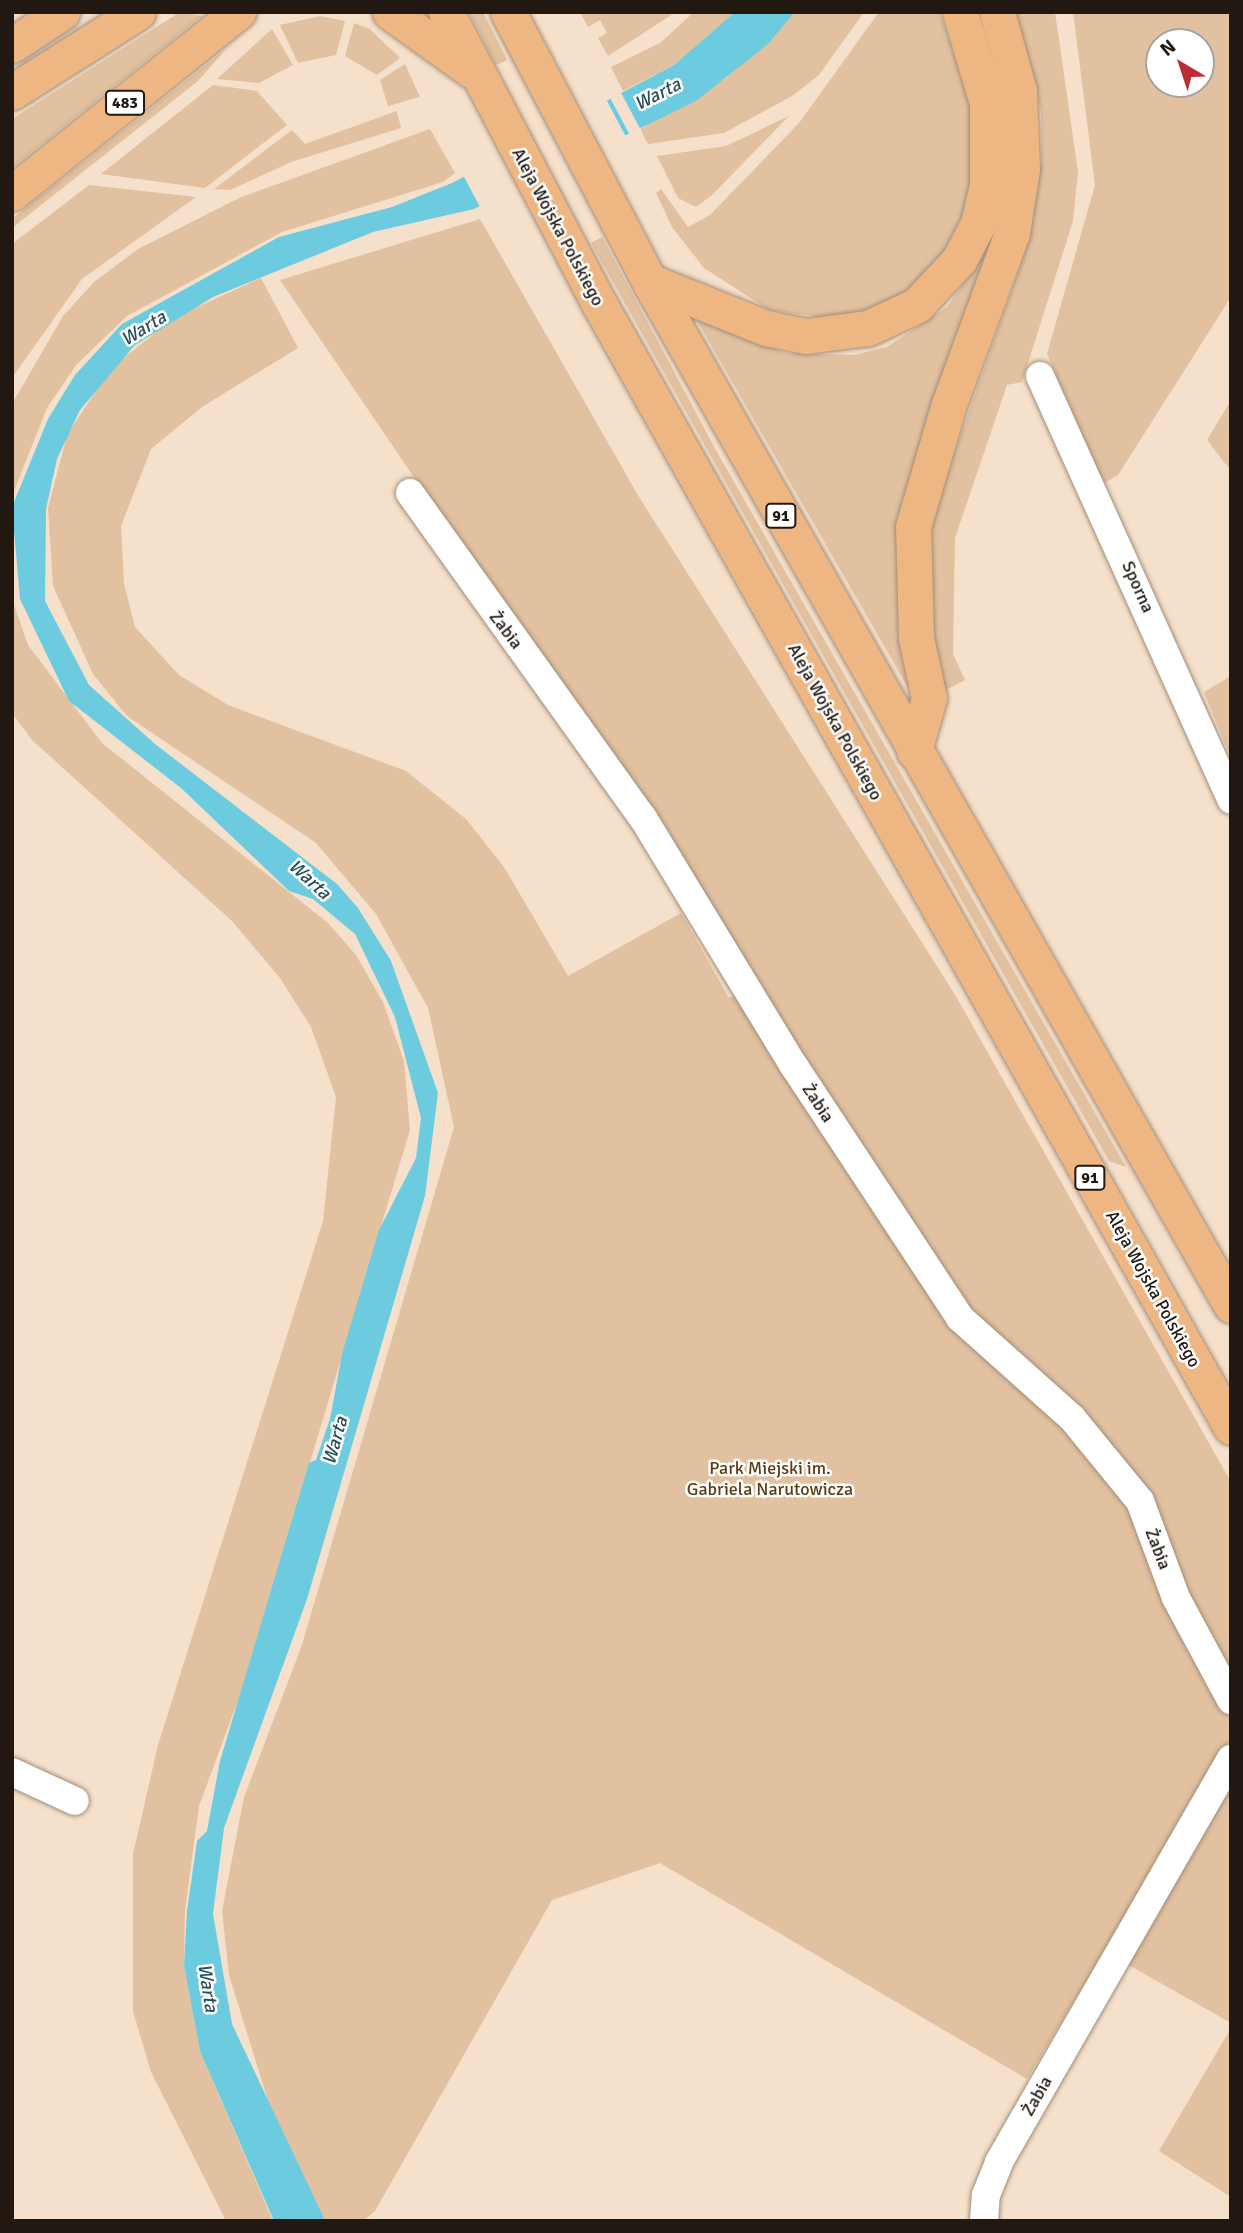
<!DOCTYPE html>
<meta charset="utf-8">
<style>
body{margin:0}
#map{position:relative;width:1243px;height:2233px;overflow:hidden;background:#f5e0cb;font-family:Signika,sans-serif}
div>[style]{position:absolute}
.green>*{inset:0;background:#e2c1a0}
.water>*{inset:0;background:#6ccbdf}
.pier>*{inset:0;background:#f5e0cb;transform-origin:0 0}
.roads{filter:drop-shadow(0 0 2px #a18e7a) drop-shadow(0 0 2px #a18e7a)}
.minor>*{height:28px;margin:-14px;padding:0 14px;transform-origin:14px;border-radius:14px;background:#fff}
.major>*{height:35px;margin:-17.5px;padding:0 17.5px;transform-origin:17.5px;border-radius:17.5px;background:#eeb682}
span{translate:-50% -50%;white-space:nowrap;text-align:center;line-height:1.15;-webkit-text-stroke:5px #fff;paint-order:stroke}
.shield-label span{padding:2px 5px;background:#fff;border:2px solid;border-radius:5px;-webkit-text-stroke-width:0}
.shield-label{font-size:16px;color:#201811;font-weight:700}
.street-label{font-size:18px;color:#201811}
.park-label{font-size:18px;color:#603c12}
.water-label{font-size:19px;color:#27515a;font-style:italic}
.frame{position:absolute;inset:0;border:14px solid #201811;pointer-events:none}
.north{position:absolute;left:1145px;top:28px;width:70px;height:70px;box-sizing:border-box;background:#fff;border:2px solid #a6a3a0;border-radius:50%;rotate:321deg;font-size:19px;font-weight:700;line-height:28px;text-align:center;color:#201811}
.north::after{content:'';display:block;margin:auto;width:24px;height:32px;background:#bd2d36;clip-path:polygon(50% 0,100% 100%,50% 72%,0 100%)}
</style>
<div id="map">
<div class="green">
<div style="clip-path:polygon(180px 12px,202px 16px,12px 168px,12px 119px)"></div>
<div style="clip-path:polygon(469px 12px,483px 12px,507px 60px,496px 65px)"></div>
<div style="clip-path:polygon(580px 12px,676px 12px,608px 56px,598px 38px,607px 33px,600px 20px,588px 27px)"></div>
<div style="clip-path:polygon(694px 12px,735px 12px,674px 65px,623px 91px,611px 67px,660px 43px)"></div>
<div style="clip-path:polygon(795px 12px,864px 12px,819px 75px,792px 96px,724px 133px,648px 144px,640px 129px,726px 78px)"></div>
<div style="clip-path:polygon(879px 12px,939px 12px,944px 24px,970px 103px,971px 185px,964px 213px,940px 259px,912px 288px,877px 308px,828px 318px,769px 310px,704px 268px,672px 227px,656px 193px,661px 189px,688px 227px,710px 215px,799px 123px)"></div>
<div style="clip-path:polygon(1014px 12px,1055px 12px,1078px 172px,1073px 221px,1022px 382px,1007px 385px,955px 538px,953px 654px,965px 680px,942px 692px,924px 600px,932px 516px,1019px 270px,1041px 161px,1041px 112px)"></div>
<div style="clip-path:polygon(evenodd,1073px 12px,1231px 12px,1231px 297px,1118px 475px,1103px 484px,1047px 354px,1095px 185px,1073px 12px,1159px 42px,1201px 42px,1201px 84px,1159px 84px,1159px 42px)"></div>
<div style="clip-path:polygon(320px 16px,345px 21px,336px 55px,298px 63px,280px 25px)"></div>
<div style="clip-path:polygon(354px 23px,370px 29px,400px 58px,377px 75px,345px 56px)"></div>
<div style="clip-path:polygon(272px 29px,293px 65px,259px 83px,217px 79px)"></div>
<div style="clip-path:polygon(226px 49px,198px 81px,12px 228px,12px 219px)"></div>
<div style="clip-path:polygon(405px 64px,420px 97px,388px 106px,380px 80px)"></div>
<div style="clip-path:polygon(213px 85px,257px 91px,287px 125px,205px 188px,101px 174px)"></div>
<div style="clip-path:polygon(397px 111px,401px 128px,291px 162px,230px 190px,214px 189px,292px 130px,305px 144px)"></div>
<div style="clip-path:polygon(789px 116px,711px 196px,696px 207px,678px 198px,657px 156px,726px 146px)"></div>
<div style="clip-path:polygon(430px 129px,455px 173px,443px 182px,282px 232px,127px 316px,76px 365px,47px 408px,12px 496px,12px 404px,63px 316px,94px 282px,138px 249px,239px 198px)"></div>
<div style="clip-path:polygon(89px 185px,196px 197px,82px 279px,12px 378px,12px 244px)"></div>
<div style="clip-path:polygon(480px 219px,639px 497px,954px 993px,1231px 1482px,1231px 2023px,1104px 1951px,1027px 2079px,660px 1863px,552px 1900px,375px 2211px,363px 2221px,323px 2221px,270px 2107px,229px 1975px,222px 1911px,244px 1797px,301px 1648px,454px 1127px,428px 1008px,376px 914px,316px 843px,127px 716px,93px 674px,53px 586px,48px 508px,67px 435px,111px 368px,175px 317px,261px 278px,298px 348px,202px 407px,151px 449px,121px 526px,124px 584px,135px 627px,179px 675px,228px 705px,406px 771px,466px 819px,504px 867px,568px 976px,681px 913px,729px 998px,758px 984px,280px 280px)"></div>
<div style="clip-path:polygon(602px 237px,717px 452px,1126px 1167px,1109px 1161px,793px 602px,591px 243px)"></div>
<div style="clip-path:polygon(987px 250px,913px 475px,918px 705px,688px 305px,710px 324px,784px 353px,854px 355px,887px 347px,947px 307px)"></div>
<div style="clip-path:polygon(1231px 400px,1231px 471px,1207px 440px)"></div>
<div style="clip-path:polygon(12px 599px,28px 645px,102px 743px,328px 923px,356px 955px,383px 1002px,404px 1061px,410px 1130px,240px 1695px,199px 1806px,185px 1911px,184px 1966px,200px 2051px,273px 2221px,226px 2221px,151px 2072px,133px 2011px,133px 1854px,158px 1745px,323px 1221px,336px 1097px,311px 1027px,280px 978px,232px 921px,32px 740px,12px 713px)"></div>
<div style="clip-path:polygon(1231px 676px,1231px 758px,1204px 692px)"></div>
<div style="clip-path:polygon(1231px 2028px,1231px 2197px,1159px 2151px)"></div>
</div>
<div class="water">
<div style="clip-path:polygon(735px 12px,795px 12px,768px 44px,696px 101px,474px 209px,373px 232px,213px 297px,135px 345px,80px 410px,57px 459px,46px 509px,45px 601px,89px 685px,155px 744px,337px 884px,358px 908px,391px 961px,438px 1093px,425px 1196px,307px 1599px,224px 1828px,213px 1914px,232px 2024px,323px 2216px,323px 2221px,274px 2221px,200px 2051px,184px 1966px,187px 1911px,197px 1841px,207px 1831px,220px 1761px,309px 1463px,316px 1460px,330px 1419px,342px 1354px,379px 1230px,416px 1158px,421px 1118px,395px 1017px,355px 934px,313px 899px,289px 891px,181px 788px,69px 701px,20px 599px,12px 507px,48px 419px,75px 375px,122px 324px,279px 237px,392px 207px,452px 183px,674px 65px)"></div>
</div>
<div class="pier">
<div style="left:619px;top:89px;width:49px;height:12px;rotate:62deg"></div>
<div style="clip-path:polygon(605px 97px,627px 139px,481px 209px,462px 173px)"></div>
</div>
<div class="roads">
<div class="minor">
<div style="left:1040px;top:376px;width:465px;rotate:65.7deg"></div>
<div style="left:410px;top:493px;width:400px;rotate:54.4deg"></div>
<div style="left:643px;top:818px;width:290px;rotate:58.7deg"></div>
<div style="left:794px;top:1066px;width:302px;rotate:56.6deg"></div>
<div style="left:960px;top:1318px;width:150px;rotate:41.8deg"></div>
<div style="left:1072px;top:1418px;width:107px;rotate:50.7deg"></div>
<div style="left:1140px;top:1501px;width:103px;rotate:69.6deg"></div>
<div style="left:1176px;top:1598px;width:116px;rotate:61.7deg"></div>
<div style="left:12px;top:1772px;width:69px;rotate:24.7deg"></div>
<div style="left:984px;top:2221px;width:26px;rotate:-86deg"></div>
<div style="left:986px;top:2195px;width:35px;rotate:-68deg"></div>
<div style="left:999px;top:2162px;width:465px;rotate:-60.1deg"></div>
</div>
<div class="major">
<div style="left:390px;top:12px;width:100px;rotate:35.6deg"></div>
<div style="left:446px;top:12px;width:333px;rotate:62.3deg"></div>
<div style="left:601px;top:307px;width:1285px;rotate:60.64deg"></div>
<div style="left:508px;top:12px;width:304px;rotate:62.3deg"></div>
<div style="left:649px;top:281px;width:1178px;rotate:60.39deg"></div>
<div style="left:12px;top:45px;width:60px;rotate:-33.4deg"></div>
<div style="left:12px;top:92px;width:149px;rotate:-32.4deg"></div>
<div style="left:12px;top:193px;width:290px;rotate:-38.7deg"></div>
<div style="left:649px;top:281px;width:126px;rotate:21.9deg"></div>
<div style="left:766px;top:328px;width:41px;rotate:11.3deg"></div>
<div style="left:806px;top:336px;width:63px;rotate:-7.4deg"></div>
<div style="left:868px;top:328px;width:54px;rotate:-25.1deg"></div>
<div style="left:917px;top:305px;width:62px;rotate:-47deg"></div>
<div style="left:959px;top:260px;width:41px;rotate:-62.2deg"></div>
<div style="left:978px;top:224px;width:39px;rotate:-77deg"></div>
<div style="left:987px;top:186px;width:83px;rotate:-90deg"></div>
<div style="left:987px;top:103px;width:95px;rotate:-106.5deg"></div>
<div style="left:914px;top:751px;width:55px;rotate:-74.2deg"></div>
<div style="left:929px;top:698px;width:61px;rotate:-102.2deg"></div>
<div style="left:916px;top:638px;width:111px;rotate:-91.5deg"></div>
<div style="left:913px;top:527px;width:125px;rotate:-73.7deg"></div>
<div style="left:948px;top:407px;width:185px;rotate:-69.8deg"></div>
<div style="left:1012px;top:233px;width:65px;rotate:-81.1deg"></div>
<div style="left:1022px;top:169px;width:78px;rotate:-92.2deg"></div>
<div style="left:1019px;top:91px;width:82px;rotate:-105.6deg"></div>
</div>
</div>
<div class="shield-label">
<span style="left:125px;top:103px">483</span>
<span style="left:781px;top:516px">91</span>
<span style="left:1090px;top:1178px">91</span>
</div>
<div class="street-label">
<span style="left:558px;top:227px;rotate:62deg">Aleja Wojska Polskiego</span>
<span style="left:1138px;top:587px;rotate:66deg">Sporna</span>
<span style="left:506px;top:630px;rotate:53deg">Żabia</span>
<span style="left:835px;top:722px;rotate:61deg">Aleja Wojska Polskiego</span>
<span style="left:818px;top:1103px;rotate:57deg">Żabia</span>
<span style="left:1153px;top:1289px;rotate:61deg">Aleja Wojska Polskiego</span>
<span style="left:1158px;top:1549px;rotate:69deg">Żabia</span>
<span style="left:1037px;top:2096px;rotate:-60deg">Żabia</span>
</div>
<div class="park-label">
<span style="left:770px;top:1479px">Park Miejski im.<br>Gabriela Narutowicza</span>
</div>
<div class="water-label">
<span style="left:658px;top:95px;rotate:-27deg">Warta</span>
<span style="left:144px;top:329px;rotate:-32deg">Warta</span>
<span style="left:309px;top:880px;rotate:42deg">Warta</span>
<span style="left:336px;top:1441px;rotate:-74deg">Warta</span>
<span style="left:207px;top:1988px;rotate:81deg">Warta</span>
</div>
<div class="frame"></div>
<div class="north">N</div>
</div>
